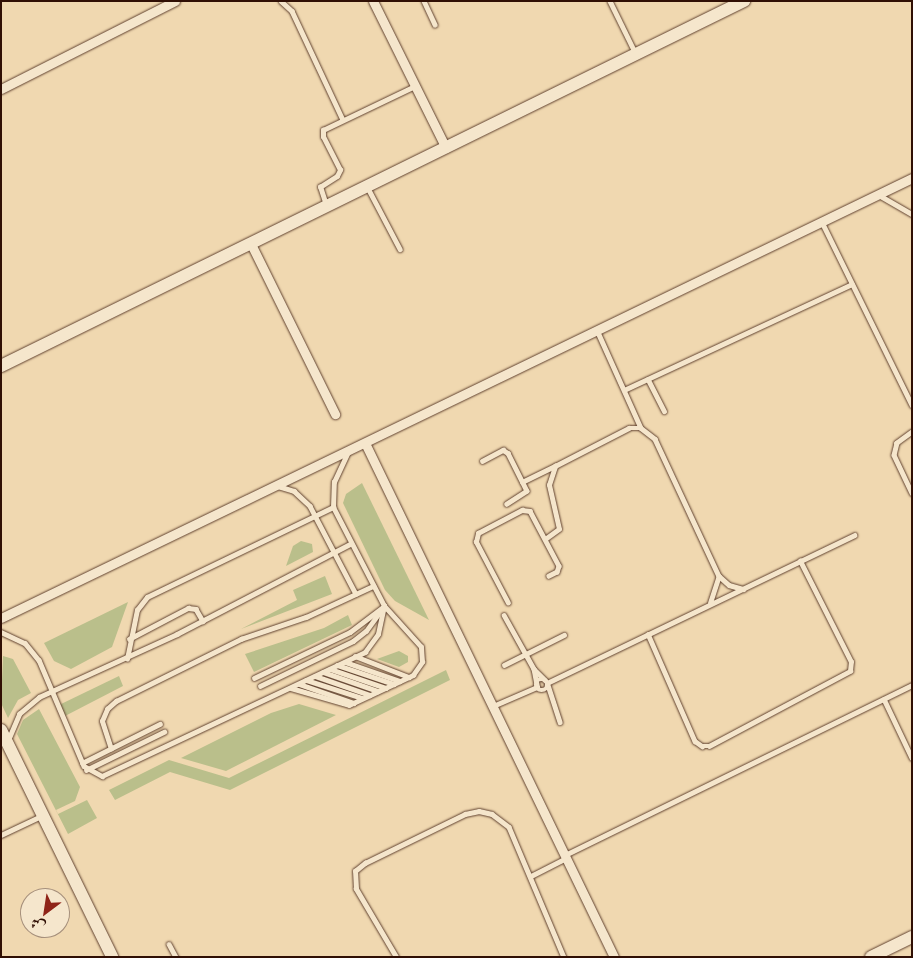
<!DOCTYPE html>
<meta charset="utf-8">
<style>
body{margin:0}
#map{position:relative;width:913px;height:958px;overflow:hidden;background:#f0d8b0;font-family:"Gentium Book Plus",Amiri,serif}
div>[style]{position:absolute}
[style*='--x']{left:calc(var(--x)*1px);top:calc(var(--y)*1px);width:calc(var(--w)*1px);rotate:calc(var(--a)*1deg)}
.green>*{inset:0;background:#babf8b}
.roads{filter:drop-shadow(0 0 1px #60412f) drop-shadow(0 0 1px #60412f)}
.lane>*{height:4.5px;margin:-2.25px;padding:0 2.25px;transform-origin:2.25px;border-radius:2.25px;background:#f5e6cc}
.lane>.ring{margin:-2.25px;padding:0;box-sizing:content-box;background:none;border:4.5px solid #f5e6cc;border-radius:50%}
.street>*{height:9px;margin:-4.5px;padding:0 4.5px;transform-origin:4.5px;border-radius:4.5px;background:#f5e6cc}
.secondary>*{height:12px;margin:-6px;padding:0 6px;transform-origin:6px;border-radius:6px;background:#f5e6cc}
span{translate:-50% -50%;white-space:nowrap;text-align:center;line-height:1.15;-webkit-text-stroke:5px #f5e6cc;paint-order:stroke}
.frame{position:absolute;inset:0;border:2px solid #300f04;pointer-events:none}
.north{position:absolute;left:20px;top:888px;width:50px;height:50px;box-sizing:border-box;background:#f5e6cc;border:1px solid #a6907c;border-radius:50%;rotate:211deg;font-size:14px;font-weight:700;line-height:20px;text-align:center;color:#300f04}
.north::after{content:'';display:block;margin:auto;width:18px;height:22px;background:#8f2418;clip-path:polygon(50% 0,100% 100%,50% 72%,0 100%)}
</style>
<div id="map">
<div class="green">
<div style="clip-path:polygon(362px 483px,429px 620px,395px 601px,385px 590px,343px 503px,346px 494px)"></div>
<div style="clip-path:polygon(301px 541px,312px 544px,313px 552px,286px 566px,293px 546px)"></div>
<div style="clip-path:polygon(325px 576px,332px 594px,241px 629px,297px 600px,293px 590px)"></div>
<div style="clip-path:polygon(128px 602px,112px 647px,71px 669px,54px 661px,44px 643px)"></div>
<div style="clip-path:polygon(348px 615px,352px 625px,254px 672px,245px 654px,324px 628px)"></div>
<div style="clip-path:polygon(399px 651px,408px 656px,408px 662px,399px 667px,377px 659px)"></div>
<div style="clip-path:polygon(3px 656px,13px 659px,31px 693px,18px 700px,8px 718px,1px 703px)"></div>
<div style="clip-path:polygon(446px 670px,450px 680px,230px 790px,170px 772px,115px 800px,109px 790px,169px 760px,229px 778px)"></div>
<div style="clip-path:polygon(119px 676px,123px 686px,65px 716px,59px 705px)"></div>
<div style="clip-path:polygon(299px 704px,336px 715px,226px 771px,181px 758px,271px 713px)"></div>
<div style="clip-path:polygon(39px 709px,80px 787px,75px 801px,56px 810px,58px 814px,87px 800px,97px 818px,68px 834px,17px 734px,23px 720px)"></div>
</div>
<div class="roads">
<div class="lane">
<div style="--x:281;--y:1;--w:15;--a:42"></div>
<div style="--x:292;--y:11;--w:120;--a:64.9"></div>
<div style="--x:424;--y:1;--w:26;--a:65"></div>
<div style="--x:610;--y:1;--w:57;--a:63.9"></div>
<div style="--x:368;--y:188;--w:69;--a:62.3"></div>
<div style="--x:879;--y:195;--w:38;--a:30"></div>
<div style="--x:326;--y:205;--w:19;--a:-108"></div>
<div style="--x:320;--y:187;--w:20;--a:-33"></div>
<div style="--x:337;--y:176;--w:7;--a:-63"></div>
<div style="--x:340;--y:170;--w:37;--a:-117"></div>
<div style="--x:323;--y:137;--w:7;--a:-90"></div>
<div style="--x:323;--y:130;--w:102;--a:-25.6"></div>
<div style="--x:822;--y:222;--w:204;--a:63.8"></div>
<div style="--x:597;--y:330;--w:107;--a:65.8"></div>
<div style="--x:648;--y:379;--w:36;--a:63"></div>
<div style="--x:624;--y:390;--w:251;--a:-24.9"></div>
<div style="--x:912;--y:432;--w:19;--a:144"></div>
<div style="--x:897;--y:443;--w:12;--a:104"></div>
<div style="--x:894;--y:455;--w:42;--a:64.7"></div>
<div style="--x:482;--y:461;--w:24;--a:-28"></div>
<div style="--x:503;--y:450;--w:6;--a:31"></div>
<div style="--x:508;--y:453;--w:42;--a:63.4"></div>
<div style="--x:527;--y:491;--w:24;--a:147"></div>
<div style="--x:522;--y:482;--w:37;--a:-26"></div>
<div style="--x:278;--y:486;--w:17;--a:17"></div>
<div style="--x:294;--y:491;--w:22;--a:43"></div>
<div style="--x:310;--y:506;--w:99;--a:62.4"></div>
<div style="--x:545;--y:539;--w:17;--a:-36"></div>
<div style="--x:559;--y:529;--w:45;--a:-102.8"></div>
<div style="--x:549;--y:485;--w:20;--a:-72"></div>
<div style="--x:555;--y:466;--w:83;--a:-27.2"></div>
<div style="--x:629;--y:428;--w:12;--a:0"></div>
<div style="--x:641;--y:428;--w:18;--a:38"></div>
<div style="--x:655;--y:439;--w:151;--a:65"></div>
<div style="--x:719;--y:576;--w:13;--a:42"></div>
<div style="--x:729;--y:585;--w:15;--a:16"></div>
<div style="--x:508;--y:603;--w:69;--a:-117.7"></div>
<div style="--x:476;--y:542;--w:9;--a:-77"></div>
<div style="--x:478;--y:533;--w:50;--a:-27.6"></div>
<div style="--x:522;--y:510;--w:8;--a:7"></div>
<div style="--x:530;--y:511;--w:62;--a:62.2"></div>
<div style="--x:559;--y:566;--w:6;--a:108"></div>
<div style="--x:557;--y:572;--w:9;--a:153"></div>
<div style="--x:710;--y:603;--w:28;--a:-72"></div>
<div style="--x:504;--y:615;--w:62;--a:60.9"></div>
<div style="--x:534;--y:669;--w:16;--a:79"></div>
<div style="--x:1;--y:632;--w:26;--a:25"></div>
<div style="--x:25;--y:643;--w:22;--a:51"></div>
<div style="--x:39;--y:660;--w:115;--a:67"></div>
<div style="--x:84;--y:766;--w:21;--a:29"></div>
<div style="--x:102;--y:776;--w:291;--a:-25.2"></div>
<div style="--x:365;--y:652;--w:22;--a:-54"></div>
<div style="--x:378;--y:634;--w:29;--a:-78"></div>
<div style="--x:648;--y:634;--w:117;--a:66.3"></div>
<div style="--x:695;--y:741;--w:9;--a:36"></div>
<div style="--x:702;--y:746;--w:7;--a:0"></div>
<div style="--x:709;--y:746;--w:160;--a:-28"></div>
<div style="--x:850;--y:671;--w:9;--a:-84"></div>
<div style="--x:851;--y:662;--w:113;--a:-116.8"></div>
<div style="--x:129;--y:639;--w:67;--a:-27.7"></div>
<div style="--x:188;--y:608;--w:8;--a:7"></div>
<div style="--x:196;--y:609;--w:14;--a:60"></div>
<div style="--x:355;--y:656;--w:58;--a:21.3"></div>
<div style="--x:127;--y:659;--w:50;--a:-78.5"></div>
<div style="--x:137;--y:610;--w:16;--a:-52"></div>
<div style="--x:147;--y:597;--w:207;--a:-25.8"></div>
<div style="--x:345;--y:662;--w:58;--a:19.1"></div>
<div style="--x:337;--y:665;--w:60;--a:18.4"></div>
<div style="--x:504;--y:665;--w:67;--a:-26.6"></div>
<div style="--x:330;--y:669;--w:59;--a:18.7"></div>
<div style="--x:534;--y:669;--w:16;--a:45"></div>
<div style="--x:323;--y:672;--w:58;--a:19.1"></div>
<div style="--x:315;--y:676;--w:58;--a:19.1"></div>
<div style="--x:254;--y:678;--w:106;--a:-25.6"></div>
<div style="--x:350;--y:632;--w:40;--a:-37"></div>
<div class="ring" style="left:536.5px;top:679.5px;width:6.5px;height:6.5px"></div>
<div style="--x:306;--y:680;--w:59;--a:17.8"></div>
<div style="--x:547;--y:683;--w:341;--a:-25.7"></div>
<div style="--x:299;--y:684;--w:58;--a:19.1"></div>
<div style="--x:548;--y:685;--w:39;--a:72"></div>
<div style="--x:260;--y:686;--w:103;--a:-25.8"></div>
<div style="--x:353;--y:641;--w:16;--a:-38"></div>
<div style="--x:366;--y:631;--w:27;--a:-54"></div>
<div style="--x:291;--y:688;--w:60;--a:16.3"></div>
<div style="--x:349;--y:705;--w:71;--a:-25.1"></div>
<div style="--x:413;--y:675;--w:16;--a:-55"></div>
<div style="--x:422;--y:662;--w:15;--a:-94"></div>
<div style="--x:421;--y:647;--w:55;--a:-132.1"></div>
<div style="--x:384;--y:606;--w:111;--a:-117.3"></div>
<div style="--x:333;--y:507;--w:25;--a:-88"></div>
<div style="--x:334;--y:482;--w:33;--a:-65"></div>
<div style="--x:884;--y:699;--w:65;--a:64.6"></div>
<div style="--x:493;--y:706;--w:48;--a:-23.4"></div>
<div style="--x:9;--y:738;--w:26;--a:-67"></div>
<div style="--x:19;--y:714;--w:26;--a:-40"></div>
<div style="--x:39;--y:697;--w:152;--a:-24.5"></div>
<div style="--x:177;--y:634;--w:195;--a:-27.5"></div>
<div style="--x:111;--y:749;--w:29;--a:-108"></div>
<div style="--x:102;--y:721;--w:13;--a:-67"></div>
<div style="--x:107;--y:709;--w:12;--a:-42"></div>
<div style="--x:116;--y:701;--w:140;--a:-26.4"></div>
<div style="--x:241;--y:639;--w:69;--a:-18.7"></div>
<div style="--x:306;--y:617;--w:74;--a:-24.8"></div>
<div style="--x:82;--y:763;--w:87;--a:-26.6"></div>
<div style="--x:86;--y:770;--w:87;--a:-26"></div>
<div style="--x:1;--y:835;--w:44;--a:-25.4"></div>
<div style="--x:565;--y:855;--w:386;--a:-26.1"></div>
<div style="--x:531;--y:876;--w:39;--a:-27"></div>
<div style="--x:169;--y:944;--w:15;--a:62"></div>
<div style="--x:396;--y:957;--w:79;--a:-120.5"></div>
<div style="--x:356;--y:889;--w:18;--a:-93"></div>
<div style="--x:355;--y:871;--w:13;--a:-39"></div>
<div style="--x:365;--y:863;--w:111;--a:-26.1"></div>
<div style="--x:465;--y:814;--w:14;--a:-12"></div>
<div style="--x:479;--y:811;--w:13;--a:13"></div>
<div style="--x:492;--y:814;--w:21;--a:37"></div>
<div style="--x:509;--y:827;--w:141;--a:67.1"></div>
</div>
<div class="street">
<div style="--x:373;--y:1;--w:164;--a:63.6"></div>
<div style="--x:1;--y:89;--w:195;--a:-26.8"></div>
<div style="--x:251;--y:244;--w:190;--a:63.7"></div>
<div style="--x:365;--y:443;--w:571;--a:64.15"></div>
<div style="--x:1;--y:618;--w:1012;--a:-25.78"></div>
</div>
<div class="secondary">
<div style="--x:1;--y:366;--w:828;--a:-26.16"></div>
<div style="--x:1;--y:730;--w:253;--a:63.9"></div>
<div style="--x:871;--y:957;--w:46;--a:-26"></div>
</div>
</div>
<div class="frame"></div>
<div class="north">ش</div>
</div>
